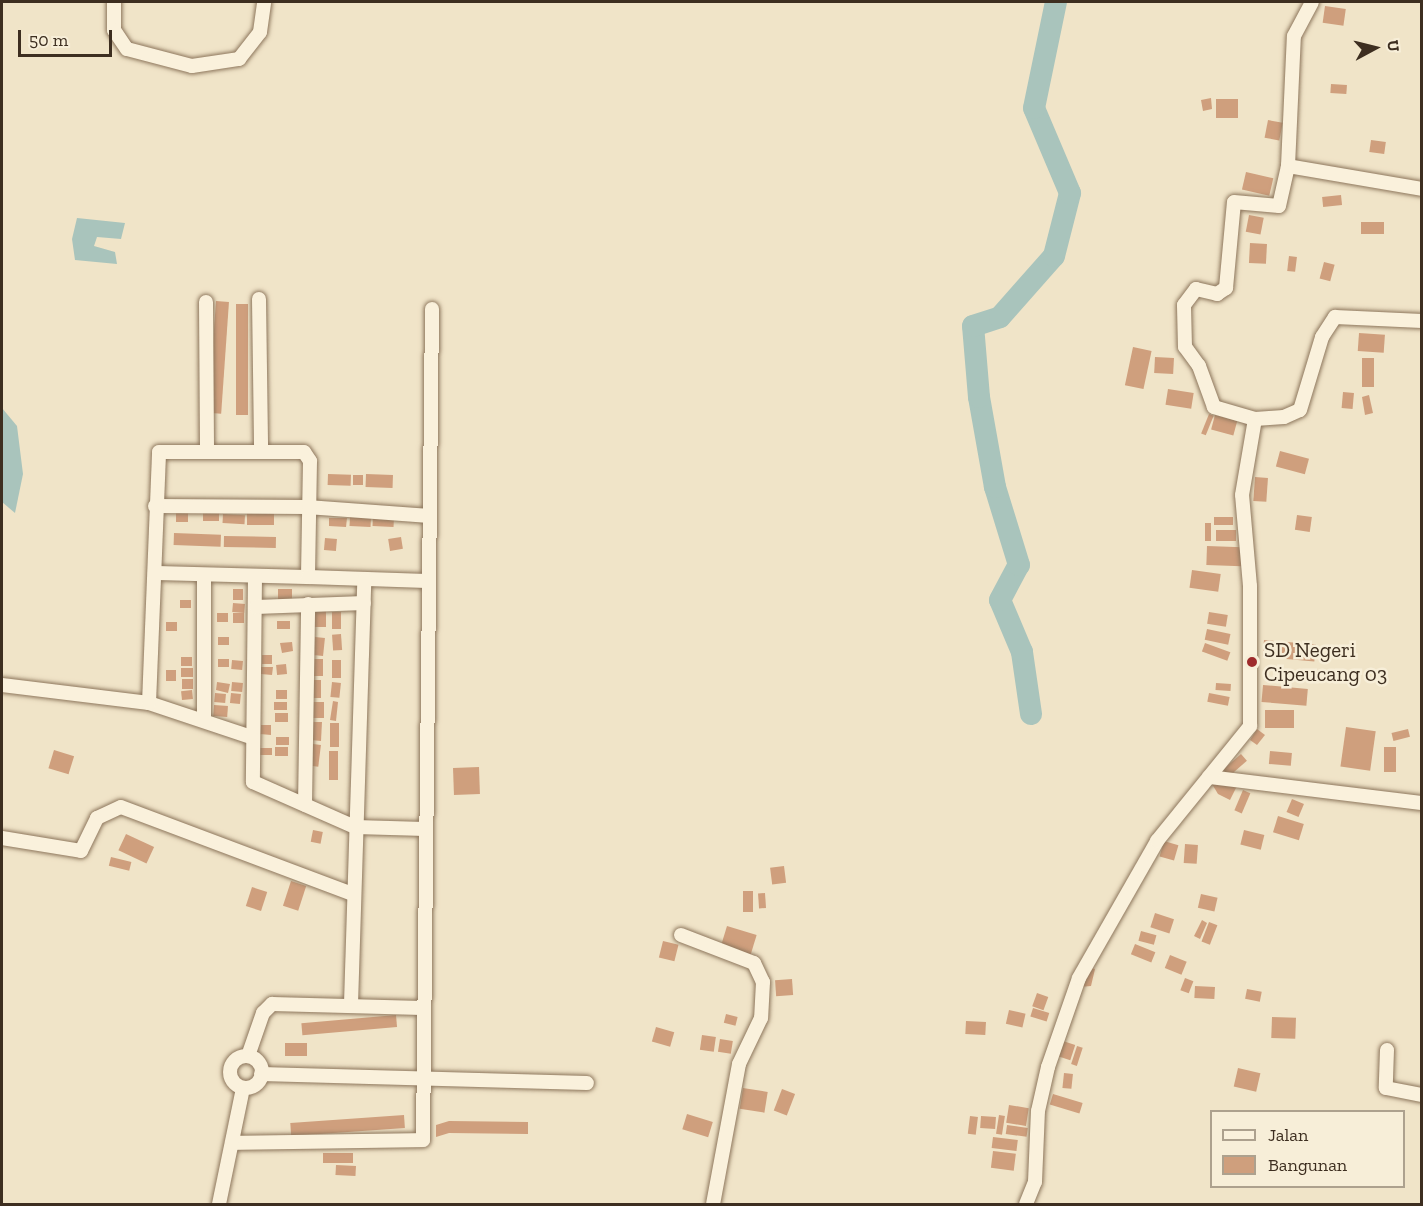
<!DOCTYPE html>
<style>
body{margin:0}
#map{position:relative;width:1423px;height:1206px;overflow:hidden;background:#f0e4c8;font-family:"Zilla Slab",serif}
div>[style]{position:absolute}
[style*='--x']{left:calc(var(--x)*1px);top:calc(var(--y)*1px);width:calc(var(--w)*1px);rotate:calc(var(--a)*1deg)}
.water>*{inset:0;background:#a9c4bc}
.river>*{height:22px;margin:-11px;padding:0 11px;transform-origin:11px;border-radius:11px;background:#a9c4bc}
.building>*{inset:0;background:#cf9f7d;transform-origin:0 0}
.roads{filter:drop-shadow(0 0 2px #8d765c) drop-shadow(0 0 2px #8d765c)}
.minor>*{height:14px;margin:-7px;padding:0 7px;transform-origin:7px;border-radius:7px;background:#faf1dc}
.minor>.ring{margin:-7px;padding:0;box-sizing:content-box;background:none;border:14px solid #faf1dc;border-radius:50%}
.dots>*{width:16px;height:16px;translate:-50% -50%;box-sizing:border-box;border:3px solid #f7eed8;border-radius:50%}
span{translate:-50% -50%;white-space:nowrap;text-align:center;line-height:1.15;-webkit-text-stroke:5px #f7eed8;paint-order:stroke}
.poi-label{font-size:21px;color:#3d2e20}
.left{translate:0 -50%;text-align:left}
.frame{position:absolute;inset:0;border:3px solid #3d2e20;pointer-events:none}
.legend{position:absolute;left:1210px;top:1110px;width:195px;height:78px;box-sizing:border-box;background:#f7eed8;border:2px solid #ada18e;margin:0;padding:8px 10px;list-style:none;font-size:18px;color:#3d2e20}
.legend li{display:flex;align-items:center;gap:12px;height:30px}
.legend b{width:30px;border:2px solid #ada18e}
.north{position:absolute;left:1345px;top:18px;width:60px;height:60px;-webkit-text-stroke:4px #f7eed8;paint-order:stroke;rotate:83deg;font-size:16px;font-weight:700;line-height:24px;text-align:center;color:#3d2e20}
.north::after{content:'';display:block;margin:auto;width:21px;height:27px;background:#3d2e20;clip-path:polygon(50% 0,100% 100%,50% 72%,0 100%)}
.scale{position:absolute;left:18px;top:30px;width:94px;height:27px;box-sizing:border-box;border:3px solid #3d2e20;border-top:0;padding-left:8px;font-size:18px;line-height:21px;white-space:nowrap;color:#3d2e20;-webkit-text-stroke:4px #f7eed8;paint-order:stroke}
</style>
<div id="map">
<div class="water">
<div style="clip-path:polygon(77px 218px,125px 223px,121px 239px,97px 237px,94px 246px,115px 252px,117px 264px,75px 260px,72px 239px)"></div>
<div style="clip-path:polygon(2px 408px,17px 426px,23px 474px,15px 513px,2px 502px)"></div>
</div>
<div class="river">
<div style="--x:1031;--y:714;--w:63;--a:-98.3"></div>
<div style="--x:1022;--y:652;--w:56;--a:-112.9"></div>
<div style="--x:1000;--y:600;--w:40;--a:-62"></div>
<div style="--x:1019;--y:565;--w:82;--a:-107.1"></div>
<div style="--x:995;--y:487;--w:91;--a:-100.1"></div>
<div style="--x:979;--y:397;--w:71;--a:-94.8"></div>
<div style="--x:973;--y:326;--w:28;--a:-18"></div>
<div style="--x:1000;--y:317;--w:81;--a:-48.5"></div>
<div style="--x:1054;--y:256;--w:65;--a:-75.7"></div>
<div style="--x:1070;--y:193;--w:92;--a:-113"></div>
<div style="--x:1034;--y:108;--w:108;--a:-78.3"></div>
</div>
<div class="building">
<div style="left:1325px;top:6px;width:21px;height:17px;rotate:8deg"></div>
<div style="left:1331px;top:84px;width:16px;height:9px;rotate:4deg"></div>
<div style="clip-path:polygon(1211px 98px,1212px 109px,1203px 111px,1201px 100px)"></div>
<div style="left:1216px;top:99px;width:22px;height:19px"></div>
<div style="left:1268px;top:120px;width:15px;height:18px;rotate:11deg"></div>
<div style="left:1371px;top:140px;width:15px;height:12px;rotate:8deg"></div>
<div style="left:1246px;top:172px;width:28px;height:18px;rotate:13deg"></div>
<div style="left:1341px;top:195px;width:10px;height:19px;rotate:84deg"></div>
<div style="left:1249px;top:215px;width:15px;height:17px;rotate:11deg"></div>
<div style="left:1361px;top:222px;width:23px;height:12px"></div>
<div style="left:1250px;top:243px;width:17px;height:20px;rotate:3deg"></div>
<div style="left:1289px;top:256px;width:8px;height:15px;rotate:7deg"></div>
<div style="left:1324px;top:262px;width:11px;height:17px;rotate:15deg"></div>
<div style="left:216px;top:301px;width:13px;height:112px;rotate:4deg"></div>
<div style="left:236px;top:304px;width:12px;height:111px"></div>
<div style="left:1359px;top:333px;width:26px;height:18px;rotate:4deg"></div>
<div style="left:1133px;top:347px;width:19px;height:39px;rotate:12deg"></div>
<div style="left:1155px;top:357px;width:19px;height:16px;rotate:3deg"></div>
<div style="left:1362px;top:358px;width:12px;height:29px"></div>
<div style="left:1168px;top:389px;width:26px;height:16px;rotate:9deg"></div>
<div style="left:1343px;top:392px;width:11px;height:16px;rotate:5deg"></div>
<div style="clip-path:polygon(1369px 395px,1373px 413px,1365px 415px,1362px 397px)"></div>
<div style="left:1209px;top:414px;width:5px;height:21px;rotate:22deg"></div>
<div style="left:1215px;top:415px;width:23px;height:15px;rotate:15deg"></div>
<div style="left:1280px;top:451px;width:30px;height:16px;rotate:15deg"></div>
<div style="left:328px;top:474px;width:23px;height:11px;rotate:2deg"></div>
<div style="left:366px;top:474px;width:27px;height:13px;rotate:2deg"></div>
<div style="left:353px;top:475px;width:10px;height:10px"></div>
<div style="left:1255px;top:477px;width:13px;height:24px;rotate:4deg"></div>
<div style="left:176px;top:511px;width:12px;height:11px"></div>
<div style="left:203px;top:513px;width:16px;height:8px"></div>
<div style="left:247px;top:513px;width:27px;height:12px"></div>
<div style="left:223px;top:514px;width:22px;height:9px;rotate:3deg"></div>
<div style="left:1297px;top:515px;width:15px;height:15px;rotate:8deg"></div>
<div style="left:350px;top:517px;width:21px;height:9px;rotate:3deg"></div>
<div style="left:373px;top:517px;width:21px;height:9px;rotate:3deg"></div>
<div style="left:1233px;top:517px;width:8px;height:19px;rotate:90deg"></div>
<div style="clip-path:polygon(329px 518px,347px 518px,346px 527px,329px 526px)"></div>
<div style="left:1205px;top:523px;width:6px;height:18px"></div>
<div style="left:1216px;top:530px;width:20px;height:11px"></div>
<div style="left:174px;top:533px;width:47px;height:12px;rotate:2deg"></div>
<div style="left:224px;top:536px;width:52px;height:11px;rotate:1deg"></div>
<div style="left:401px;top:537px;width:12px;height:13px;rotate:81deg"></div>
<div style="left:325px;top:538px;width:12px;height:12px;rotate:5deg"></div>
<div style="left:1207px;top:546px;width:35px;height:19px;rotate:2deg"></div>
<div style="left:1192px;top:570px;width:29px;height:18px;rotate:8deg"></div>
<div style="left:233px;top:589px;width:10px;height:11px"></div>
<div style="left:278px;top:589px;width:14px;height:11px"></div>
<div style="left:180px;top:600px;width:11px;height:8px"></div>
<div style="left:233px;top:603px;width:12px;height:9px;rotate:5deg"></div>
<div style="left:312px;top:611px;width:14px;height:16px"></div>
<div style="left:332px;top:612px;width:9px;height:17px"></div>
<div style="left:1209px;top:612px;width:19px;height:12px;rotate:9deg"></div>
<div style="left:217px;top:613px;width:11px;height:9px"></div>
<div style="left:244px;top:613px;width:10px;height:11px;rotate:90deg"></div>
<div style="left:277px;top:621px;width:13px;height:8px"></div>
<div style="left:166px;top:622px;width:11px;height:9px"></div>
<div style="left:1207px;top:629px;width:24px;height:11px;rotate:12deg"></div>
<div style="left:341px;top:634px;width:16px;height:9px;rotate:86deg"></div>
<div style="left:218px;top:637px;width:11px;height:8px"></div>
<div style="left:315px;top:637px;width:10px;height:18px;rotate:6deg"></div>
<div style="left:1264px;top:640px;width:52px;height:17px;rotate:5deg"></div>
<div style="clip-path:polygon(292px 642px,293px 651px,282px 653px,280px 643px)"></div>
<div style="left:1205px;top:643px;width:27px;height:9px;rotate:20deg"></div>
<div style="left:262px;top:655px;width:10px;height:9px"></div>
<div style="left:181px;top:657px;width:11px;height:9px"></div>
<div style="left:218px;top:659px;width:11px;height:8px"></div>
<div style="left:313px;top:659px;width:10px;height:17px"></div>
<div style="left:232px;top:660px;width:11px;height:9px;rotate:5deg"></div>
<div style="left:332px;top:660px;width:9px;height:18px"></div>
<div style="left:286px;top:664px;width:10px;height:10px;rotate:84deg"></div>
<div style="clip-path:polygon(261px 667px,273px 667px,272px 675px,261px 674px)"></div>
<div style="left:181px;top:668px;width:12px;height:9px"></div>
<div style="left:166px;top:670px;width:10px;height:11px"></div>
<div style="left:182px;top:679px;width:11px;height:10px"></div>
<div style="left:313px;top:680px;width:8px;height:18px"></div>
<div style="clip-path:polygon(217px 682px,230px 684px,228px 693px,216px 690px)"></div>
<div style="left:232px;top:682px;width:11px;height:9px;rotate:5deg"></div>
<div style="left:332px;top:682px;width:9px;height:15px;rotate:6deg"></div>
<div style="left:1216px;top:683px;width:15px;height:7px;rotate:4deg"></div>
<div style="left:1263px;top:685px;width:45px;height:17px;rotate:5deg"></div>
<div style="left:192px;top:690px;width:9px;height:11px;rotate:84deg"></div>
<div style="left:276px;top:690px;width:11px;height:9px"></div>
<div style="left:215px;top:693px;width:11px;height:9px;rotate:5deg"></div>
<div style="left:231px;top:693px;width:10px;height:10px;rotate:6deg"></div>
<div style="left:1209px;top:693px;width:21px;height:9px;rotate:11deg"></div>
<div style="clip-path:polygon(333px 701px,338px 702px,336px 721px,330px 720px)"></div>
<div style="left:274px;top:702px;width:13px;height:8px"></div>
<div style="left:312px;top:702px;width:12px;height:16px"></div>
<div style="left:214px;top:705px;width:14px;height:11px;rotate:4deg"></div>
<div style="left:1265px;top:710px;width:29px;height:18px"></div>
<div style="left:275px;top:713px;width:13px;height:9px"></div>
<div style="clip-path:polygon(313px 722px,322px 722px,321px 741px,311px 740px)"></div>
<div style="left:330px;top:723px;width:9px;height:24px"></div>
<div style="clip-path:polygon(261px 725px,271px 725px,271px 735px,260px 734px)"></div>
<div style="left:1346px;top:727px;width:30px;height:40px;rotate:8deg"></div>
<div style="clip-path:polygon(1257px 729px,1265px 735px,1257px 745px,1250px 740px)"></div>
<div style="left:1408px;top:729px;width:8px;height:17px;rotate:76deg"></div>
<div style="left:276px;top:737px;width:13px;height:8px"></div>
<div style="left:313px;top:744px;width:8px;height:22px;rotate:7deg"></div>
<div style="left:275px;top:747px;width:13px;height:9px"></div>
<div style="left:1384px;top:747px;width:12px;height:25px"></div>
<div style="left:259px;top:748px;width:13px;height:7px"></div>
<div style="left:54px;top:750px;width:21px;height:19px;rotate:17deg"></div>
<div style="left:329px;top:751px;width:9px;height:29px"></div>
<div style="left:1270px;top:751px;width:22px;height:13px;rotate:5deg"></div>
<div style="left:1241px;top:754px;width:9px;height:24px;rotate:49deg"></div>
<div style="left:479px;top:767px;width:27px;height:26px;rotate:88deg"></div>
<div style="clip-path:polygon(1209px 779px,1237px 786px,1230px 800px,1218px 794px)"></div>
<div style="left:1243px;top:790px;width:8px;height:22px;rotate:23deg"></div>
<div style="left:1292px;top:799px;width:13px;height:14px;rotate:23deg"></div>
<div style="left:1278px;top:816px;width:27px;height:17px;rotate:17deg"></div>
<div style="left:313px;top:830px;width:10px;height:12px;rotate:11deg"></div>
<div style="left:1244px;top:830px;width:21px;height:15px;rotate:14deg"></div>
<div style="left:126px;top:834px;width:31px;height:18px;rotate:25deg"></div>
<div style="left:1164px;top:841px;width:15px;height:16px;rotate:16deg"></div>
<div style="left:1185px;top:844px;width:13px;height:19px;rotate:4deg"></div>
<div style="left:111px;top:857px;width:21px;height:9px;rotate:14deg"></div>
<div style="left:784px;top:866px;width:17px;height:14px;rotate:83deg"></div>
<div style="left:291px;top:881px;width:16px;height:26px;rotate:18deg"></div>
<div style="left:252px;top:887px;width:16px;height:20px;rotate:18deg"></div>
<div style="left:743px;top:891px;width:10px;height:21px"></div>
<div style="left:765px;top:893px;width:15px;height:7px;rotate:86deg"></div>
<div style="left:1201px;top:894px;width:17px;height:14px;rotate:13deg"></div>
<div style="left:1155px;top:913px;width:20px;height:15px;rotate:18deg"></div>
<div style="clip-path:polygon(1202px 920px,1207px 923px,1200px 939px,1194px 936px)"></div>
<div style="left:1209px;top:922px;width:9px;height:21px;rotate:21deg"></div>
<div style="left:727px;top:926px;width:31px;height:24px;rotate:17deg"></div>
<div style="left:1141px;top:931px;width:16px;height:10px;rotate:15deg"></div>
<div style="left:663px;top:941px;width:16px;height:17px;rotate:14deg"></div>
<div style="left:1135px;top:944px;width:22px;height:11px;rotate:22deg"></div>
<div style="left:1170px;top:955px;width:18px;height:14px;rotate:22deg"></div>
<div style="clip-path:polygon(1091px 968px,1095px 969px,1091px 986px,1079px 987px,1083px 973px,1089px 975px)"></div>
<div style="left:1185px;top:978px;width:9px;height:13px;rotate:21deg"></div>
<div style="left:792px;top:979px;width:16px;height:17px;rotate:86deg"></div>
<div style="left:1195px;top:986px;width:20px;height:12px;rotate:3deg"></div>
<div style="left:1247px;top:989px;width:15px;height:10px;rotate:11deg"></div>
<div style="left:1037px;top:993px;width:12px;height:14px;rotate:20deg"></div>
<div style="left:1033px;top:1008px;width:17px;height:9px;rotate:17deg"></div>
<div style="left:1009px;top:1010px;width:17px;height:14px;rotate:13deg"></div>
<div style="left:726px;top:1014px;width:12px;height:9px;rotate:14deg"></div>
<div style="left:396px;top:1015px;width:12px;height:95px;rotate:85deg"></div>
<div style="left:1272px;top:1017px;width:24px;height:21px;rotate:2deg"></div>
<div style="left:966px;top:1021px;width:20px;height:13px;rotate:3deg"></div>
<div style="left:656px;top:1027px;width:19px;height:15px;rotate:16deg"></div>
<div style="left:702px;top:1035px;width:14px;height:15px;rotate:8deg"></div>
<div style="left:720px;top:1039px;width:13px;height:13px;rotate:9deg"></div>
<div style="left:1060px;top:1040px;width:16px;height:16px;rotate:18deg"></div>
<div style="left:307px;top:1043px;width:13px;height:22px;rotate:90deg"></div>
<div style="left:1077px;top:1046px;width:6px;height:19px;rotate:18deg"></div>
<div style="left:1238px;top:1068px;width:23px;height:19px;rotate:13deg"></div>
<div style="left:1064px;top:1073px;width:9px;height:15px;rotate:6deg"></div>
<div style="left:743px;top:1088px;width:25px;height:21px;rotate:9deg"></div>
<div style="left:782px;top:1089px;width:14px;height:23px;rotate:21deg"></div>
<div style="left:1053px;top:1094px;width:31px;height:11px;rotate:17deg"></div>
<div style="left:1009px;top:1105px;width:20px;height:18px;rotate:9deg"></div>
<div style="left:687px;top:1114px;width:27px;height:16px;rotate:17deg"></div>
<div style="left:404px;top:1115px;width:13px;height:114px;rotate:86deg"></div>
<div style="left:999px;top:1115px;width:6px;height:19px;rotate:9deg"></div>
<div style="left:970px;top:1116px;width:8px;height:18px;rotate:7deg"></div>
<div style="left:981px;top:1116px;width:15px;height:12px;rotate:4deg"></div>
<div style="clip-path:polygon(449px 1121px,528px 1122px,528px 1134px,449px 1133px,436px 1137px,436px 1125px)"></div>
<div style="left:1007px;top:1125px;width:21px;height:9px;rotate:8deg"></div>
<div style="left:993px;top:1137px;width:25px;height:11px;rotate:7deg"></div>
<div style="left:993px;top:1151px;width:23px;height:17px;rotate:7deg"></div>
<div style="left:323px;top:1153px;width:30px;height:10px"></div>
<div style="left:336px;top:1165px;width:20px;height:10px;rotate:3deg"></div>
</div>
<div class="roads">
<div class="minor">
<div style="--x:114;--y:2;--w:28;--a:90"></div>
<div style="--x:114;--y:30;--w:23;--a:56"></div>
<div style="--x:127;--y:49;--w:67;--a:14.7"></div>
<div style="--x:192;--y:66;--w:48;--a:-8.5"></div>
<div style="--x:239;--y:59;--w:34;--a:-52"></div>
<div style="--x:260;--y:32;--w:30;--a:-82"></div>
<div style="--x:1288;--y:166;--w:136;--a:9.7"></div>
<div style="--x:259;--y:299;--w:151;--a:89.2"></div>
<div style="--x:206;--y:302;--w:147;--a:89.6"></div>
<div style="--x:1255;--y:419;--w:43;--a:-163.7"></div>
<div style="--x:1214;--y:407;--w:44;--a:-110.1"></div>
<div style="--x:1199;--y:366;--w:24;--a:-126"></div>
<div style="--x:1185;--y:347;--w:42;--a:-91.4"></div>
<div style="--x:1184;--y:305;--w:20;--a:-53"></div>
<div style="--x:1196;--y:289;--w:22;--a:13"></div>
<div style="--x:1217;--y:294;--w:11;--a:-34"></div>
<div style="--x:1226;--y:288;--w:86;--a:-84.7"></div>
<div style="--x:1234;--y:202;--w:45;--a:5.1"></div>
<div style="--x:1279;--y:206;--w:41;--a:-77.3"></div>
<div style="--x:1288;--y:166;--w:130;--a:-87.4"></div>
<div style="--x:1294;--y:36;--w:38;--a:-62"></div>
<div style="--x:155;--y:506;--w:152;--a:0.4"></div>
<div style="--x:307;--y:507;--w:123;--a:4.2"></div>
<div style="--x:155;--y:573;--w:153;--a:1.5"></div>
<div style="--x:204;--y:575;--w:145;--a:90"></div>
<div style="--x:255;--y:577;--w:205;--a:90.6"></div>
<div style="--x:253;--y:782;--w:111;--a:23.8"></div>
<div style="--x:355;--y:827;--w:70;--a:1.6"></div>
<div style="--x:256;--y:607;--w:108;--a:-2.1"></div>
<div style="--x:2;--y:685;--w:148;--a:7"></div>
<div style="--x:251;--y:737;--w:108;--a:-161.6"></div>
<div style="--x:149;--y:703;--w:251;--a:-87.7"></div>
<div style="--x:159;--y:452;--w:145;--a:0"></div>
<div style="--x:304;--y:452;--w:11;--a:56"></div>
<div style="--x:310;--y:461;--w:116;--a:91"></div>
<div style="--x:308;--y:577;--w:119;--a:1.9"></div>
<div style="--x:1209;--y:777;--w:215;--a:7"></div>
<div style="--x:305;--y:805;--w:201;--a:-89.1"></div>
<div style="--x:2;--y:838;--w:80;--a:9.3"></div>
<div style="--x:81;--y:851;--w:37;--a:-64"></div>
<div style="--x:97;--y:818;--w:26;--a:-25"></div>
<div style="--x:121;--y:807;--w:248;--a:20.6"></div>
<div style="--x:681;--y:935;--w:78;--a:21"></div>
<div style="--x:754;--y:963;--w:21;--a:65"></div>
<div style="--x:763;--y:982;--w:36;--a:93"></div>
<div style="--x:761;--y:1018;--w:51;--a:115.6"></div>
<div style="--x:739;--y:1064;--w:142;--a:100.5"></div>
<div style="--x:351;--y:1004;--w:424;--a:-88.2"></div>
<div style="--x:1387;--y:1050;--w:38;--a:92"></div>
<div style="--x:1386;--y:1088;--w:37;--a:11"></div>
<div style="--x:248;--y:1056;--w:46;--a:-70.8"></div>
<div style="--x:263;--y:1013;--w:13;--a:-45"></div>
<div style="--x:272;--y:1004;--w:150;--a:1.5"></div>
<div class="ring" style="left:230px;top:1056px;width:18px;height:18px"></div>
<div style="--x:261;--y:1074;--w:326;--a:1.6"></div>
<div style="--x:232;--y:1143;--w:191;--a:-0.9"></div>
<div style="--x:423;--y:1140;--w:831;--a:-89.38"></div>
<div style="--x:219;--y:1204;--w:118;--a:-78.3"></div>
<div style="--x:1026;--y:1204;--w:24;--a:-68"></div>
<div style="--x:1035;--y:1182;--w:71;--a:-87.6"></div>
<div style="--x:1038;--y:1111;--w:45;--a:-77.2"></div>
<div style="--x:1048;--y:1067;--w:94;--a:-70.8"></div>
<div style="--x:1079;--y:978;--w:158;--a:-60.3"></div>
<div style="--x:1157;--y:841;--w:148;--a:-51"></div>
<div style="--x:1250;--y:726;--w:140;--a:-90"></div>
<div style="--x:1250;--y:586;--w:91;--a:-95"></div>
<div style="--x:1242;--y:495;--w:77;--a:-80.3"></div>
<div style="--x:1255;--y:419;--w:29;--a:-4"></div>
<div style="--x:1284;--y:417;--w:17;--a:-24"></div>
<div style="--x:1300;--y:410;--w:76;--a:-73.2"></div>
<div style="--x:1322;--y:337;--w:24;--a:-57"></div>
<div style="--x:1335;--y:317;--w:87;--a:2.6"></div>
</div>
</div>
<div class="dots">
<div style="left:1252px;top:662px;background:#9e2a2b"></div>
</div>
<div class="poi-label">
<span class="left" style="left:1264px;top:662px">SD Negeri<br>Cipeucang 03</span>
</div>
<div class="frame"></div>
<ul class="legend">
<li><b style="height:8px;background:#faf1dc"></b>Jalan</li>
<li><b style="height:16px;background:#cf9f7d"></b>Bangunan</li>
</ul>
<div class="north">U</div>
<div class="scale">50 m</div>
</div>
